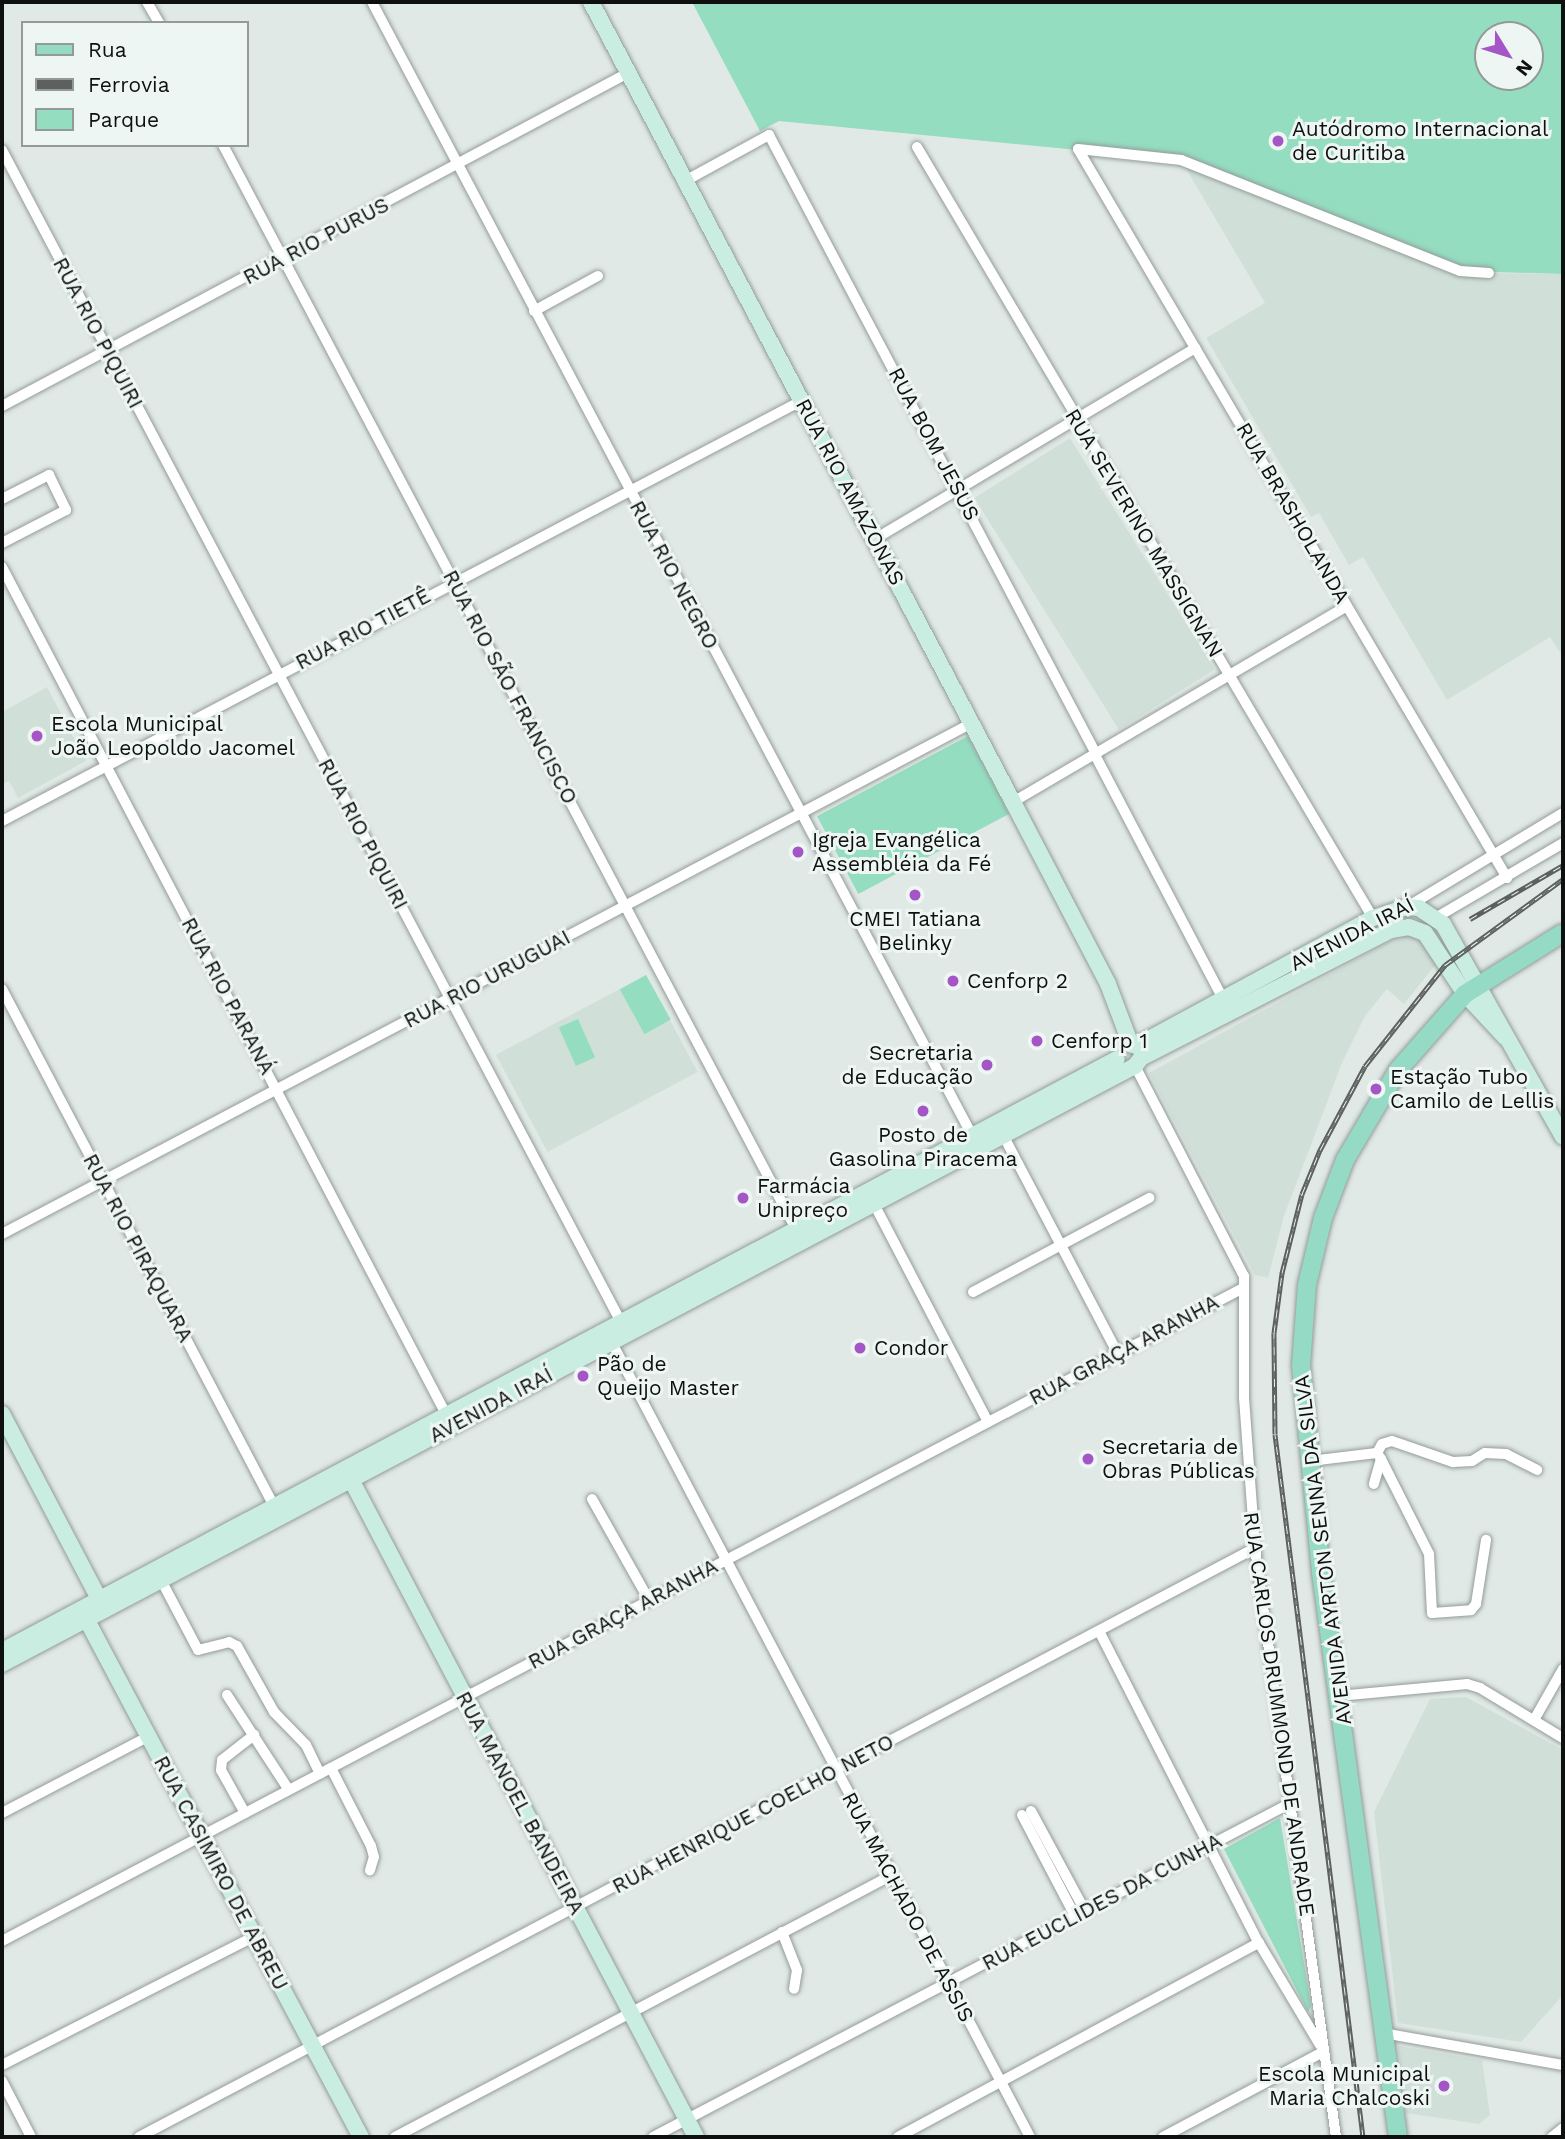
<!DOCTYPE html>
<meta charset="utf-8">
<style>
body{margin:0}
#map{position:relative;width:1565px;height:2139px;overflow:hidden;background:#e1e9e6;font-family:"Work Sans",sans-serif}
div>[style]{position:absolute}
[style*='--x']{left:calc(var(--x)*1px);top:calc(var(--y)*1px);width:calc(var(--w)*1px);rotate:calc(var(--a)*1deg)}
.built>*{inset:0;background:#d0e0d9;transform-origin:0 0}
.green>*{inset:0;background:#94ddc1;transform-origin:0 0}
.roads{filter:drop-shadow(0 0 2px #949c99) drop-shadow(0 0 2px #949c99)}
.street>*{height:10px;margin:-5px;padding:0 5px;transform-origin:5px;border-radius:5px;background:#fff}
.secondary>*{height:16px;margin:-8px;padding:0 8px;transform-origin:8px;border-radius:8px;background:#caede2}
.primary>*{height:18px;margin:-9px;padding:0 9px;transform-origin:9px;border-radius:9px;background:#95dac4}
.rail>*{height:5px;margin-top:-2.5px;transform-origin:0;background:repeating-linear-gradient(90deg,#eef6f3 0 8px,#5c605e 0 16px);box-sizing:border-box;border-block:2px solid #5c605e}
.dots>*{width:19px;height:19px;translate:-50% -50%;box-sizing:border-box;border:4px solid #eef6f3;border-radius:50%}
span{translate:-50% -50%;white-space:nowrap;text-align:center;line-height:1.15;-webkit-text-stroke:6px #eef6f3;paint-order:stroke}
.poi-label{font-size:21px;color:#0d100e}
.left{translate:0 -50%;text-align:left}
.right{translate:-100% -50%;text-align:right}
.street-label{font-size:21px;color:#0d100e}
.frame{position:absolute;inset:0;border:4px solid #0d100e;pointer-events:none}
.legend{position:absolute;left:21px;top:21px;width:228px;height:126px;box-sizing:border-box;background:#eef6f3;border:2px solid #949a97;margin:0;padding:9px 12px;list-style:none;font-size:21px;color:#0d100e}
.legend li{display:flex;align-items:center;gap:14px;height:35px}
.legend b{width:35px;border:2px solid #949a97}
.north{position:absolute;left:1474px;top:21px;width:70px;height:70px;box-sizing:border-box;background:#eef6f3;border:2px solid #949a97;border-radius:50%;rotate:128deg;font-size:19px;font-weight:700;line-height:28px;text-align:center;color:#0d100e}
.north::after{content:'';display:block;margin:auto;width:24px;height:32px;background:#a456c7;clip-path:polygon(50% 0,100% 100%,50% 72%,0 100%)}
</style>
<div id="map">
<div class="built">
<div style="clip-path:polygon(1181px 160px,1489px 273px,1563px 274px,1563px 657px,1550px 637px,1447px 700px,1363px 557px,1349px 565px,1319px 513px,1311px 517px,1206px 338px,1265px 303px)"></div>
<div style="left:1070px;top:438px;width:273px;height:113px;rotate:58deg"></div>
<div style="clip-path:polygon(47px 687px,86px 761px,18px 798px,9px 781px,2px 784px,2px 712px)"></div>
<div style="clip-path:polygon(1409px 935px,1420px 937px,1436px 964px,1404px 1004px,1387px 989px,1365px 1016px,1342px 1063px,1284px 1216px,1268px 1278px,1255px 1275px,1149px 1073px,1390px 941px)"></div>
<div style="left:646px;top:975px;width:110px;height:170px;rotate:62deg"></div>
<div style="clip-path:polygon(1466px 1697px,1563px 1750px,1563px 1995px,1521px 2042px,1398px 2023px,1374px 1812px,1430px 1699px)"></div>
<div style="clip-path:polygon(1398px 2046px,1482px 2060px,1490px 2115px,1479px 2124px,1406px 2113px)"></div>
</div>
<div class="green">
<div style="clip-path:polygon(evenodd,692px 2px,1563px 2px,1563px 274px,1460px 271px,1181px 160px,779px 121px,760px 131px,692px 2px,1488px 35px,1530px 35px,1530px 77px,1488px 77px,1488px 35px)"></div>
<div style="left:968px;top:736px;width:88px;height:171px;rotate:62deg"></div>
<div style="left:646px;top:975px;width:51px;height:30px;rotate:61deg"></div>
<div style="left:578px;top:1019px;width:42px;height:21px;rotate:66deg"></div>
<div style="clip-path:polygon(1280px 1818px,1311px 2006px,1308px 2012px,1224px 1849px)"></div>
</div>
<div class="roads">
<div class="street">
<div style="--x:147;--y:2;--w:24;--a:60"></div>
<div style="--x:372;--y:2;--w:1289;--a:62.1"></div>
<div style="--x:223;--y:145;--w:1226;--a:62.14"></div>
<div style="--x:917;--y:147;--w:896;--a:59.4"></div>
<div style="--x:1078;--y:149;--w:846;--a:59.52"></div>
<div style="--x:1078;--y:149;--w:104;--a:6.1"></div>
<div style="--x:1181;--y:160;--w:300;--a:21.7"></div>
<div style="--x:1460;--y:271;--w:29;--a:4"></div>
<div style="--x:2;--y:150;--w:1330;--a:62.16"></div>
<div style="--x:685;--y:181;--w:96;--a:-28.7"></div>
<div style="--x:769;--y:135;--w:700;--a:62.15"></div>
<div style="--x:534;--y:311;--w:73;--a:-28.7"></div>
<div style="--x:2;--y:406;--w:709;--a:-28.01"></div>
<div style="--x:2;--y:499;--w:53;--a:-27.1"></div>
<div style="--x:49;--y:475;--w:39;--a:64"></div>
<div style="--x:66;--y:510;--w:72;--a:152.7"></div>
<div style="--x:875;--y:539;--w:373;--a:-30.8"></div>
<div style="--x:2;--y:567;--w:963;--a:62.34"></div>
<div style="--x:1095;--y:755;--w:278;--a:62.3"></div>
<div style="--x:1013;--y:802;--w:387;--a:-30.4"></div>
<div style="--x:2;--y:821;--w:903;--a:-27.73"></div>
<div style="--x:1407;--y:907;--w:182;--a:-31.1"></div>
<div style="--x:1437;--y:917;--w:146;--a:-30.4"></div>
<div style="--x:2;--y:989;--w:584;--a:62.25"></div>
<div style="--x:1135;--y:1066;--w:237;--a:62.6"></div>
<div style="--x:1244;--y:1276;--w:122;--a:90"></div>
<div style="--x:1244;--y:1398;--w:150;--a:85.8"></div>
<div style="--x:1255;--y:1548;--w:595;--a:82.17"></div>
<div style="--x:1002;--y:1133;--w:250;--a:62.3"></div>
<div style="--x:873;--y:1202;--w:248;--a:62.4"></div>
<div style="--x:2;--y:1234;--w:1096;--a:-27.78"></div>
<div style="--x:973;--y:1292;--w:200;--a:-28.1"></div>
<div style="--x:611;--y:1341;--w:900;--a:62.24"></div>
<div style="--x:1377;--y:1453;--w:10;--a:-61"></div>
<div style="--x:1382;--y:1444;--w:10;--a:-17"></div>
<div style="--x:1392;--y:1441;--w:65;--a:19"></div>
<div style="--x:1453;--y:1462;--w:19;--a:-3"></div>
<div style="--x:1472;--y:1461;--w:15;--a:-32"></div>
<div style="--x:1485;--y:1453;--w:21;--a:3"></div>
<div style="--x:1506;--y:1454;--w:35;--a:27"></div>
<div style="--x:1381;--y:1459;--w:106;--a:63.2"></div>
<div style="--x:1429;--y:1554;--w:59;--a:87.1"></div>
<div style="--x:1432;--y:1613;--w:39;--a:-4"></div>
<div style="--x:1471;--y:1610;--w:8;--a:-50"></div>
<div style="--x:1476;--y:1604;--w:65;--a:-81.1"></div>
<div style="--x:1310;--y:1461;--w:67;--a:-6.8"></div>
<div style="--x:1377;--y:1453;--w:7;--a:56"></div>
<div style="--x:1381;--y:1459;--w:26;--a:106"></div>
<div style="--x:592;--y:1499;--w:116;--a:60.6"></div>
<div style="--x:161;--y:1580;--w:79;--a:62.1"></div>
<div style="--x:198;--y:1650;--w:32;--a:-14"></div>
<div style="--x:229;--y:1642;--w:9;--a:27"></div>
<div style="--x:237;--y:1646;--w:76;--a:60.7"></div>
<div style="--x:274;--y:1712;--w:46;--a:45.9"></div>
<div style="--x:306;--y:1745;--w:32;--a:64"></div>
<div style="--x:1099;--y:1631;--w:351;--a:62.9"></div>
<div style="--x:1259;--y:1943;--w:119;--a:59.1"></div>
<div style="--x:227;--y:1695;--w:113;--a:56.9"></div>
<div style="--x:1338;--y:1696;--w:130;--a:-5.3"></div>
<div style="--x:1467;--y:1684;--w:14;--a:17"></div>
<div style="--x:1480;--y:1688;--w:97;--a:31.1"></div>
<div style="--x:1534;--y:1720;--w:59;--a:-60.4"></div>
<div style="--x:331;--y:1768;--w:88;--a:62.9"></div>
<div style="--x:371;--y:1846;--w:11;--a:75"></div>
<div style="--x:374;--y:1857;--w:14;--a:107"></div>
<div style="--x:1031;--y:1811;--w:114;--a:61.6"></div>
<div style="--x:2;--y:1813;--w:166;--a:-27.6"></div>
<div style="--x:245;--y:1813;--w:49;--a:-119.2"></div>
<div style="--x:221;--y:1770;--w:10;--a:-84"></div>
<div style="--x:222;--y:1760;--w:41;--a:-38"></div>
<div style="--x:1022;--y:1815;--w:114;--a:62.3"></div>
<div style="--x:782;--y:1932;--w:41;--a:68.5"></div>
<div style="--x:797;--y:1970;--w:19;--a:99"></div>
<div style="--x:2;--y:1941;--w:1402;--a:-27.75"></div>
<div style="--x:1383;--y:2033;--w:183;--a:10.1"></div>
<div style="--x:2;--y:2065;--w:284;--a:-27"></div>
<div style="--x:2;--y:2081;--w:63;--a:62.6"></div>
<div style="--x:139;--y:2137;--w:1262;--a:-27.82"></div>
<div style="--x:395;--y:2137;--w:562;--a:-27.8"></div>
<div style="--x:653;--y:2137;--w:718;--a:-27.64"></div>
<div style="--x:898;--y:2137;--w:410;--a:-28.3"></div>
<div style="--x:1163;--y:2137;--w:181;--a:-28"></div>
<div style="--x:1552;--y:2137;--w:14;--a:-39"></div>
</div>
<div class="secondary">
<div style="--x:591;--y:2;--w:904;--a:62.19"></div>
<div style="--x:1013;--y:802;--w:205;--a:62.4"></div>
<div style="--x:1108;--y:984;--w:65;--a:69.3"></div>
<div style="--x:1136;--y:1046;--w:269;--a:-28.4"></div>
<div style="--x:1373;--y:918;--w:36;--a:-18"></div>
<div style="--x:1407;--y:907;--w:12;--a:5"></div>
<div style="--x:1419;--y:908;--w:29;--a:34"></div>
<div style="--x:1443;--y:924;--w:244;--a:60.6"></div>
<div style="--x:2;--y:1414;--w:209;--a:62.3"></div>
<div style="--x:346;--y:1470;--w:753;--a:62.31"></div>
<div style="--x:82;--y:1611;--w:595;--a:62.06"></div>
<div style="--x:2;--y:1651;--w:1262;--a:-27.97"></div>
<div style="--x:2;--y:1664;--w:1281;--a:-27.83"></div>
<div style="--x:1135;--y:1066;--w:10;--a:-53"></div>
<div style="--x:1141;--y:1058;--w:281;--a:-27.1"></div>
<div style="--x:1391;--y:930;--w:18;--a:-9"></div>
<div style="--x:1409;--y:927;--w:17;--a:21"></div>
<div style="--x:1425;--y:933;--w:73;--a:56.7"></div>
<div style="--x:1465;--y:994;--w:59;--a:47.1"></div>
</div>
<div class="primary">
<div style="--x:1398;--y:2137;--w:570;--a:-97.76"></div>
<div style="--x:1321;--y:1572;--w:207;--a:-95.5"></div>
<div style="--x:1301;--y:1366;--w:81;--a:-85.8"></div>
<div style="--x:1307;--y:1285;--w:69;--a:-76.6"></div>
<div style="--x:1323;--y:1218;--w:62;--a:-69.2"></div>
<div style="--x:1345;--y:1160;--w:104;--a:-59.5"></div>
<div style="--x:1398;--y:1070;--w:101;--a:-48.6"></div>
<div style="--x:1465;--y:994;--w:115;--a:-31.9"></div>
</div>
</div>
<div class="rail">
<div style="--x:1470;--y:919;--w:108;--a:-30.1"></div>
<div style="--x:1363;--y:2137;--w:708;--a:-97.14"></div>
<div style="--x:1275;--y:1434;--w:101;--a:-90.6"></div>
<div style="--x:1274;--y:1333;--w:61;--a:-82.4"></div>
<div style="--x:1282;--y:1273;--w:81;--a:-75.8"></div>
<div style="--x:1302;--y:1194;--w:48;--a:-67.8"></div>
<div style="--x:1320;--y:1150;--w:95;--a:-61.8"></div>
<div style="--x:1365;--y:1066;--w:129;--a:-51.6"></div>
<div style="--x:1445;--y:965;--w:146;--a:-36.1"></div>
</div>
<div class="dots">
<div style="left:1278px;top:141px;background:#a456c7"></div>
<div style="left:37px;top:736px;background:#a456c7"></div>
<div style="left:798px;top:852px;background:#a456c7"></div>
<div style="left:915px;top:895px;background:#a456c7"></div>
<div style="left:953px;top:981px;background:#a456c7"></div>
<div style="left:1037px;top:1041px;background:#a456c7"></div>
<div style="left:987px;top:1065px;background:#a456c7"></div>
<div style="left:1376px;top:1089px;background:#a456c7"></div>
<div style="left:923px;top:1111px;background:#a456c7"></div>
<div style="left:743px;top:1198px;background:#a456c7"></div>
<div style="left:860px;top:1348px;background:#a456c7"></div>
<div style="left:583px;top:1376px;background:#a456c7"></div>
<div style="left:1088px;top:1459px;background:#a456c7"></div>
<div style="left:1444px;top:2086px;background:#a456c7"></div>
</div>
<div class="poi-label">
<span class="left" style="left:1292px;top:141px">Autódromo Internacional<br>de Curitiba</span>
<span class="left" style="left:51px;top:736px">Escola Municipal<br>João Leopoldo Jacomel</span>
<span class="left" style="left:812px;top:852px">Igreja Evangélica<br>Assembléia da Fé</span>
<span style="left:915px;top:931px">CMEI Tatiana<br>Belinky</span>
<span class="left" style="left:967px;top:981px">Cenforp 2</span>
<span class="left" style="left:1051px;top:1041px">Cenforp 1</span>
<span class="right" style="left:973px;top:1065px">Secretaria<br>de Educação</span>
<span class="left" style="left:1390px;top:1089px">Estação Tubo<br>Camilo de Lellis</span>
<span style="left:923px;top:1147px">Posto de<br>Gasolina Piracema</span>
<span class="left" style="left:757px;top:1198px">Farmácia<br>Unipreço</span>
<span class="left" style="left:874px;top:1348px">Condor</span>
<span class="left" style="left:597px;top:1376px">Pão de<br>Queijo Master</span>
<span class="left" style="left:1102px;top:1459px">Secretaria de<br>Obras Públicas</span>
<span class="right" style="left:1430px;top:2086px">Escola Municipal<br>Maria Chalcoski</span>
</div>
<div class="street-label">
<span style="left:316px;top:241px;rotate:-28deg">RUA RIO PURUS</span>
<span style="left:98px;top:333px;rotate:62deg">RUA RIO PIQUIRI</span>
<span style="left:934px;top:444px;rotate:62deg">RUA BOM JESUS</span>
<span style="left:850px;top:492px;rotate:62deg">RUA RIO AMAZONAS</span>
<span style="left:1293px;top:513px;rotate:60deg">RUA BRASHOLANDA</span>
<span style="left:1144px;top:533px;rotate:59deg">RUA SEVERINO MASSIGNAN</span>
<span style="left:674px;top:575px;rotate:62deg">RUA RIO NEGRO</span>
<span style="left:363px;top:629px;rotate:-28deg">RUA RIO TIETÊ</span>
<span style="left:510px;top:687px;rotate:62deg">RUA RIO SÃO FRANCISCO</span>
<span style="left:363px;top:834px;rotate:62deg">RUA RIO PIQUIRI</span>
<span style="left:1352px;top:934px;rotate:-27deg">AVENIDA IRAÍ</span>
<span style="left:487px;top:979px;rotate:-28deg">RUA RIO URUGUAI</span>
<span style="left:228px;top:996px;rotate:62deg">RUA RIO PARANÁ</span>
<span style="left:138px;top:1248px;rotate:62deg">RUA RIO PIRAQUARA</span>
<span style="left:1124px;top:1350px;rotate:-28deg">RUA GRAÇA ARANHA</span>
<span style="left:491px;top:1405px;rotate:-28deg">AVENIDA IRAÍ</span>
<span style="left:1323px;top:1550px;rotate:-97deg">AVENIDA AYRTON SENNA DA SILVA</span>
<span style="left:623px;top:1614px;rotate:-28deg">RUA GRAÇA ARANHA</span>
<span style="left:1279px;top:1714px;rotate:82deg">RUA CARLOS DRUMMOND DE ANDRADE</span>
<span style="left:520px;top:1803px;rotate:62deg">RUA MANOEL BANDEIRA</span>
<span style="left:753px;top:1814px;rotate:-28deg">RUA HENRIQUE COELHO NETO</span>
<span style="left:221px;top:1873px;rotate:62deg">RUA CASIMIRO DE ABREU</span>
<span style="left:1102px;top:1902px;rotate:-28deg">RUA EUCLIDES DA CUNHA</span>
<span style="left:908px;top:1907px;rotate:62deg">RUA MACHADO DE ASSIS</span>
</div>
<div class="frame"></div>
<ul class="legend">
<li><b style="height:9px;background:#95dac4"></b>Rua</li>
<li><b style="height:9px;background:#5c605e"></b>Ferrovia</li>
<li><b style="height:19px;background:#94ddc1"></b>Parque</li>
</ul>
<div class="north">N</div>
</div>
